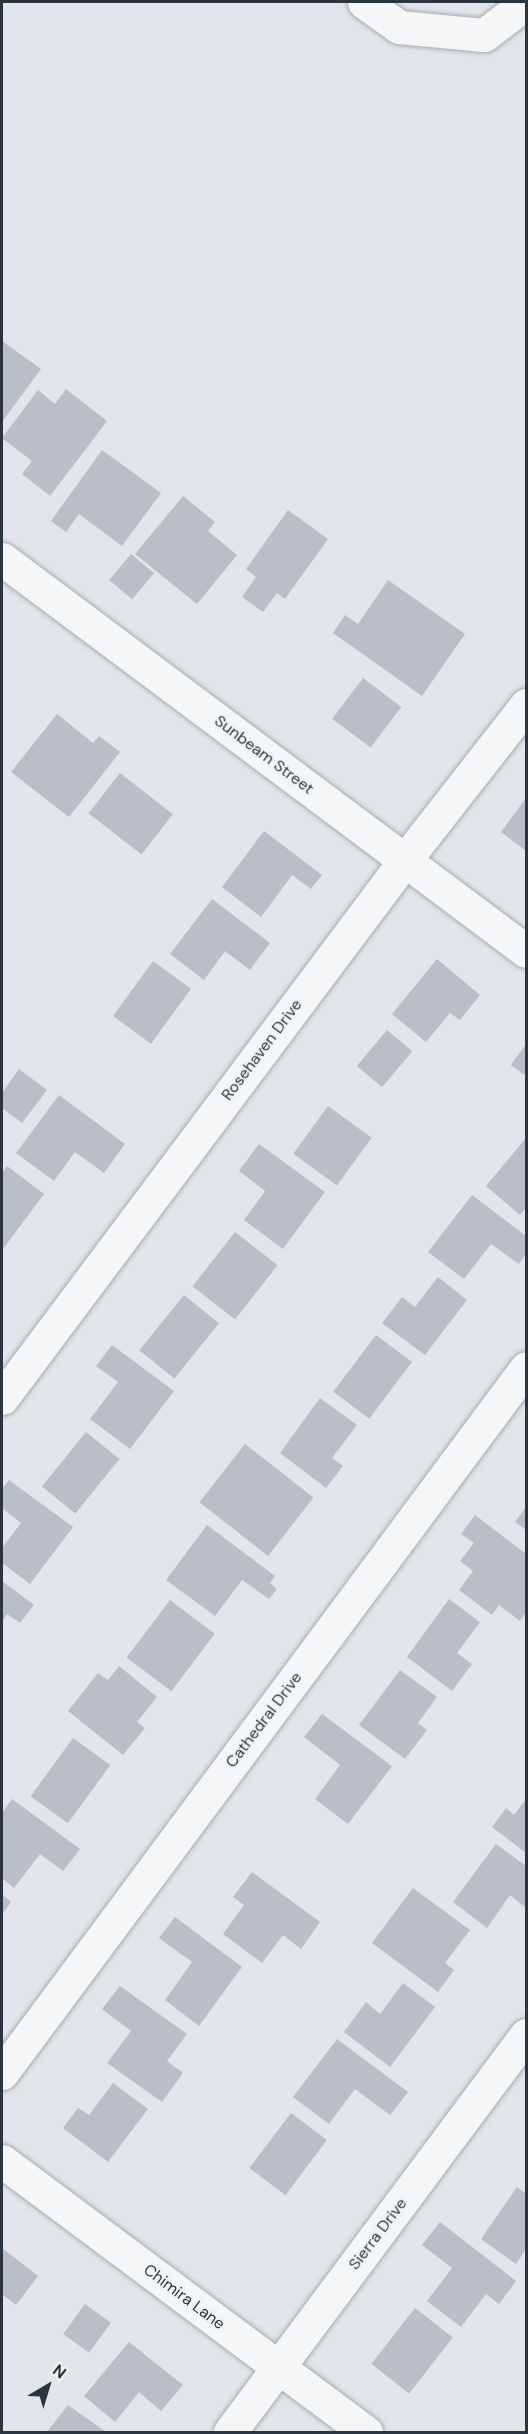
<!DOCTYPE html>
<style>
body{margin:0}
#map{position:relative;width:528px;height:2434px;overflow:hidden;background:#e2e5e9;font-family:"DM Sans",sans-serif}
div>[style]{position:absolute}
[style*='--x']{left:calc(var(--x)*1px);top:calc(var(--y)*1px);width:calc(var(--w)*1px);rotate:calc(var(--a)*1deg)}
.building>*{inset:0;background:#b9bfc5;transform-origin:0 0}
.roads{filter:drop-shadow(0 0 2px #a7adb3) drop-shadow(0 0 2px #a7adb3)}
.minor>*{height:33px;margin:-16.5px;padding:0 16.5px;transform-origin:16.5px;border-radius:16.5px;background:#f4f6f8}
span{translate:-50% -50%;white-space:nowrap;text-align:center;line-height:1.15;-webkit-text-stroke:6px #f1f4f6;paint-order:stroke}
.street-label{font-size:16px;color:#2b353f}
.frame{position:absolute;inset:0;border:3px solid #2b353f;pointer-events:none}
.north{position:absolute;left:18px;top:2356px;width:60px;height:60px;-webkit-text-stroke:4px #f1f4f6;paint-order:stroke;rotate:38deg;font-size:16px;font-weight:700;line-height:24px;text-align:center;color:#2b353f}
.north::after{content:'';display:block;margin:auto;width:21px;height:27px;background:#2b353f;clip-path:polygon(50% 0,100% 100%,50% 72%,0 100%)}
</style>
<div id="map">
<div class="building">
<div style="clip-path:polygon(2px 341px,41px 369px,2px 422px)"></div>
<div style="clip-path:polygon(66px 389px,107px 421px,50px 496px,22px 474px,32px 461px,2px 438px,38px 390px,55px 404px)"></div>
<div style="clip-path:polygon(102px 450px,161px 493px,122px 546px,79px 514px,66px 532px,51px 521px)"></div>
<div style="clip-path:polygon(183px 496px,215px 522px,208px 531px,237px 555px,197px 604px,135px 554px)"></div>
<div style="clip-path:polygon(288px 510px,328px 539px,285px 599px,277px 593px,263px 612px,242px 597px,256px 577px,246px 569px)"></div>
<div style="left:131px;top:554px;width:30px;height:34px;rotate:40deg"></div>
<div style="clip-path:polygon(388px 580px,465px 634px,422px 696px,333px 633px,345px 615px,358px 624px)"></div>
<div style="left:363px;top:678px;width:48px;height:51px;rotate:37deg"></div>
<div style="clip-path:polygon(57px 714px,93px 743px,99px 736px,120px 752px,69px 817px,11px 772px)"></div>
<div style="left:120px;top:773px;width:67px;height:51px;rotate:38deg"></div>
<div style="clip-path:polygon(526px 798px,526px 851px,501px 832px)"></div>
<div style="clip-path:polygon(264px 831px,322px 875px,311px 889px,292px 875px,261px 917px,222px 887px)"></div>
<div style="clip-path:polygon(212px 899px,270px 943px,250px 970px,225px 951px,204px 980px,170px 954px)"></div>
<div style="clip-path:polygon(437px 959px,480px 995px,460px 1020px,450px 1013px,426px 1042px,392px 1014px)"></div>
<div style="left:153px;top:961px;width:47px;height:68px;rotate:36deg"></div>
<div style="left:387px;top:1030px;width:33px;height:47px;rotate:40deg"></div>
<div style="clip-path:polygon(526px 1044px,526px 1076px,511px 1065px)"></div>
<div style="clip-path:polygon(19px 1069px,47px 1090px,22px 1123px,2px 1108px,2px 1093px)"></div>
<div style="clip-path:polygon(59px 1095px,125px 1144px,104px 1173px,75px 1152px,54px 1181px,16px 1153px)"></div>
<div style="left:328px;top:1106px;width:54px;height:59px;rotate:36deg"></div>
<div style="clip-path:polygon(526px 1138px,526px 1208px,520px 1215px,486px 1186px)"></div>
<div style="clip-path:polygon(259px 1144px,325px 1192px,283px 1249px,244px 1220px,265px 1191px,239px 1171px)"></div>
<div style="clip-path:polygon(7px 1166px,44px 1194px,3px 1249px,2px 1173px)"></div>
<div style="clip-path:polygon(472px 1195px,526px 1236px,526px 1254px,519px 1264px,491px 1244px,464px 1279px,428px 1252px)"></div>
<div style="left:235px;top:1232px;width:54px;height:69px;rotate:38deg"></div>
<div style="clip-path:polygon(438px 1277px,467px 1300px,425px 1355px,382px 1323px,402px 1297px,415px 1307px)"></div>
<div style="left:184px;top:1295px;width:45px;height:71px;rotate:39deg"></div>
<div style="left:376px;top:1335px;width:45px;height:71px;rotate:37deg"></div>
<div style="clip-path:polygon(112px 1345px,174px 1391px,130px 1449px,90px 1419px,118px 1382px,96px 1366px)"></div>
<div style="clip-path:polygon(320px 1398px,357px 1425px,332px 1458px,343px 1466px,326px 1488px,280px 1453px)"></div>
<div style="left:86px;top:1432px;width:43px;height:70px;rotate:39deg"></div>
<div style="left:245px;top:1444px;width:87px;height:74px;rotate:38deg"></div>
<div style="clip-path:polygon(9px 1480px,73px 1527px,30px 1584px,2px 1563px,2px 1548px,21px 1523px,2px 1508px,2px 1489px)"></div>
<div style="clip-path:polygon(526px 1507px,526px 1530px,515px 1522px)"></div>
<div style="clip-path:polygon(475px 1515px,526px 1554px,526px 1612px,520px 1621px,499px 1605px,492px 1615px,459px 1590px,473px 1571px,460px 1561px,474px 1543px,461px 1534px)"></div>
<div style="clip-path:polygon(207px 1525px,275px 1576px,270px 1583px,277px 1589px,269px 1599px,242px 1580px,215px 1616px,166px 1580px)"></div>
<div style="clip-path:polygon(2px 1581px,34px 1605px,20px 1623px,7px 1614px,2px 1622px)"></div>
<div style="clip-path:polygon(449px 1599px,480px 1622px,457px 1653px,472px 1664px,452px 1691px,407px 1657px)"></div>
<div style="left:170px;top:1600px;width:56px;height:72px;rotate:37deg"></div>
<div style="clip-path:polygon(119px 1666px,157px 1697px,137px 1722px,145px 1728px,123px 1755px,68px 1711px,98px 1673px,108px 1680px)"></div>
<div style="clip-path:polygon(400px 1670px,437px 1697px,418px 1723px,427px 1730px,405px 1759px,359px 1725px)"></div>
<div style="clip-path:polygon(322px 1714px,392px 1766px,348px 1824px,315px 1799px,340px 1765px,304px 1737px)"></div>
<div style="left:73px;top:1738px;width:46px;height:72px;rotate:36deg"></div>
<div style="clip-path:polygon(12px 1799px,80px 1849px,63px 1871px,40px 1854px,14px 1888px,2px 1878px,2px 1813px)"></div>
<div style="clip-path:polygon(526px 1799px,526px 1853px,492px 1827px,506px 1808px,514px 1815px)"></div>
<div style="clip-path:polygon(496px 1844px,526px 1866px,526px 1908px,510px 1895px,487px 1928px,453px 1902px)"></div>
<div style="clip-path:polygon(252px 1872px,320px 1922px,301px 1949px,283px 1935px,262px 1963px,223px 1934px,244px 1905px,233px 1897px)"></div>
<div style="clip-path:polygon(413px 1888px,470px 1930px,445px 1963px,454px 1970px,438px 1992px,372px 1943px)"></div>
<div style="clip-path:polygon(2px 1894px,11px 1902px,2px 1915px)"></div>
<div style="clip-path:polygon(175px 1917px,242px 1967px,199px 2026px,165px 2000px,192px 1962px,159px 1938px)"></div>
<div style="clip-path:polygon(403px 1983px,435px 2007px,390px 2067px,344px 2032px,366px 2002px,380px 2014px)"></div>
<div style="clip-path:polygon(120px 1986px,187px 2034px,167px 2061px,183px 2073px,162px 2102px,107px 2063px,131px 2031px,102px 2009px)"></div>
<div style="clip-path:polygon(337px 2039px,408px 2092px,390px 2115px,355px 2089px,329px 2124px,293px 2097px)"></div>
<div style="clip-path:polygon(113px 2083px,148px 2109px,108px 2162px,63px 2128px,78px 2108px,89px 2115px)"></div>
<div style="left:291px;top:2113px;width:45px;height:69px;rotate:37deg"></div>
<div style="clip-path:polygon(517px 2187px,526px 2194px,526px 2249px,516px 2264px,481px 2239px)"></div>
<div style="clip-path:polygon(440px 2222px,516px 2281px,499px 2304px,486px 2294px,461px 2327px,427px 2301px,452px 2268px,422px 2245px)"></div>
<div style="clip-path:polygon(2px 2248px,38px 2276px,16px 2305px,2px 2294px)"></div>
<div style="left:85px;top:2304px;width:32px;height:37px;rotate:36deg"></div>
<div style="left:415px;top:2308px;width:48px;height:71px;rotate:38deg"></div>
<div style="clip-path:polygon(129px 2342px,183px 2385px,161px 2411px,139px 2392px,115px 2422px,84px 2396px)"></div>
<div style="clip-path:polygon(68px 2405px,106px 2432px,47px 2432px)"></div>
</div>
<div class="roads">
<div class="minor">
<div style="--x:364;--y:2;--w:43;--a:35.5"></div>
<div style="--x:399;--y:27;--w:85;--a:5.4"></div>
<div style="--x:484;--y:35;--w:53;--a:-37.3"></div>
<div style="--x:2;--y:559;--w:654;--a:36.8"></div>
<div style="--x:2;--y:1398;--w:672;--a:-53.16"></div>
<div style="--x:405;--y:860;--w:197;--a:-52"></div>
<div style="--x:2;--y:2073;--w:878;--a:-53.38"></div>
<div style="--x:2;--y:2161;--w:454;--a:36.7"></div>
<div style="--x:230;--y:2432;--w:495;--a:-53.3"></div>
</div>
</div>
<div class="street-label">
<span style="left:264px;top:755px;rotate:37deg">Sunbeam Street</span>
<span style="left:262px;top:1050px;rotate:-53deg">Rosehaven Drive</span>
<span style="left:264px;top:1720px;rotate:-53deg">Cathedral Drive</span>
<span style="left:378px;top:2234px;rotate:-53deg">Sierra Drive</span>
<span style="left:184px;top:2297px;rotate:37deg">Chimira Lane</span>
</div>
<div class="frame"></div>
<div class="north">N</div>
</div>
